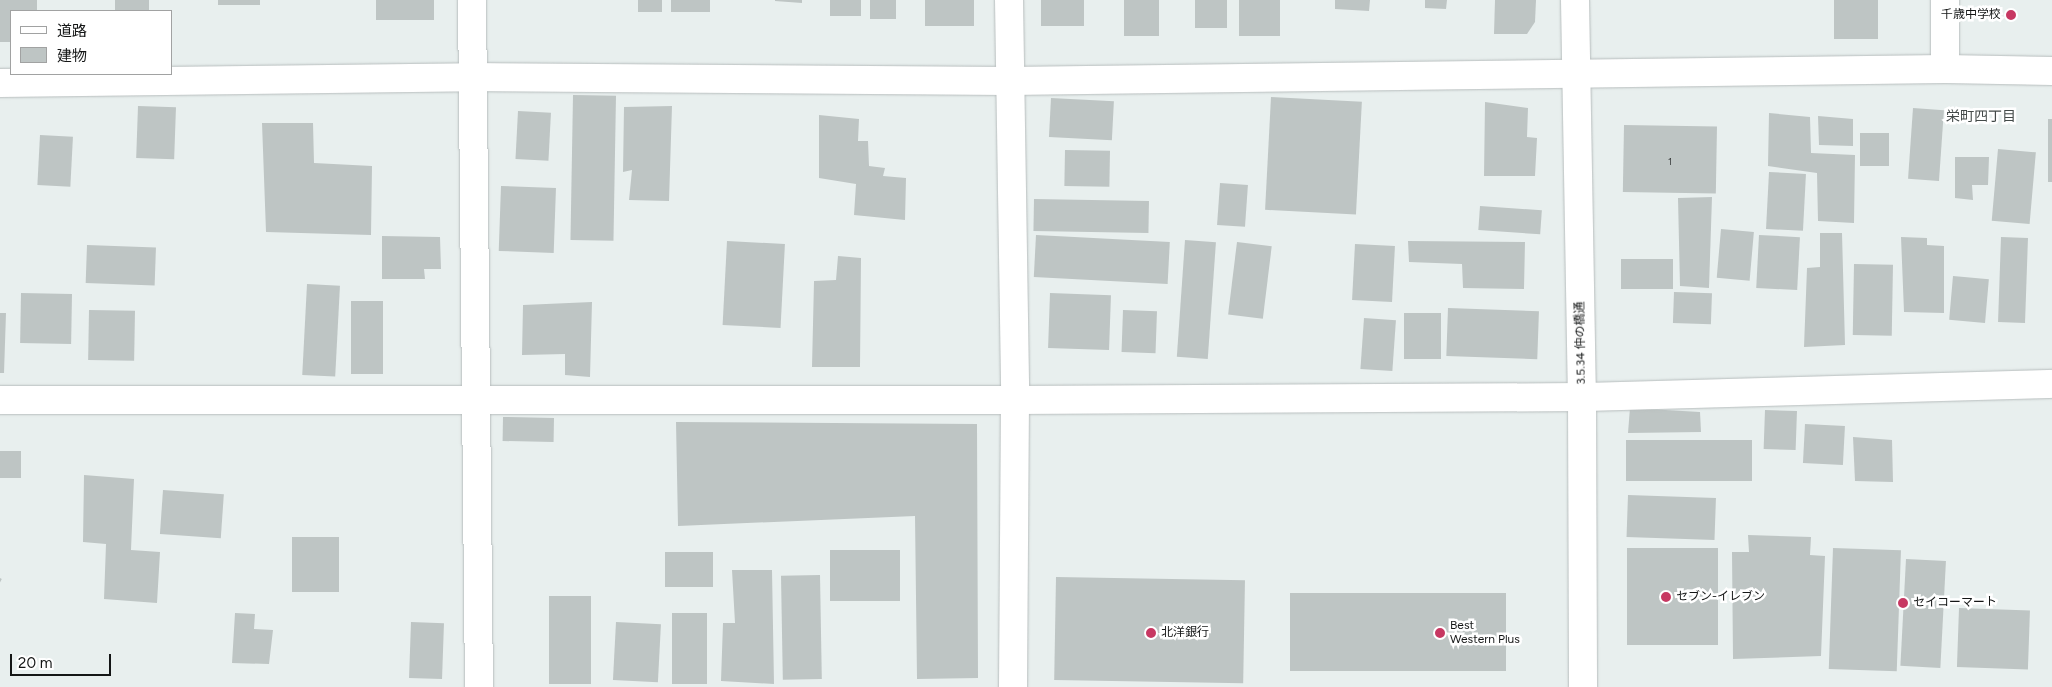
<!DOCTYPE html>
<meta charset="utf-8">
<style>
body{margin:0}
#map{position:relative;width:2052px;height:687px;overflow:hidden;background:#e8efee;font-family:Figtree,"Noto Sans JP",sans-serif}
div>[style]{position:absolute}
[style*='--x']{left:calc(var(--x)*1px);top:calc(var(--y)*1px);width:calc(var(--w)*1px);rotate:calc(var(--a)*1deg)}
.building>*{inset:0;background:#bec5c4;transform-origin:0 0}
.roads{filter:drop-shadow(0 0 1px #b7bdbd) drop-shadow(0 0 1px #b7bdbd)}
.minor>*{height:28px;margin:-14px;padding:0 14px;transform-origin:14px;border-radius:14px;background:#fff}
.dots>*{width:14px;height:14px;translate:-50% -50%;box-sizing:border-box;border:2px solid #fff;border-radius:50%}
span{translate:-50% -50%;white-space:nowrap;text-align:center;line-height:1.15;-webkit-text-stroke:5px #fff;paint-order:stroke}
.number-label{font-size:10px;color:#3e4242}
.number-label span{-webkit-text-stroke-width:0}
.poi-label{font-size:12px;color:#141616}
.right{translate:-100% -50%;text-align:right}
.left{translate:0 -50%;text-align:left}
.street-label{font-size:12px;color:#141616}
.neighbourhood-label{font-size:14px;color:#444a49}
.legend{position:absolute;left:10px;top:10px;width:162px;height:65px;box-sizing:border-box;background:#fff;border:1px solid #a1a2a2;margin:0;padding:6px 9px;list-style:none;font-size:15px;color:#141616}
.legend li{display:flex;align-items:center;gap:10px;height:25px}
.legend b{width:25px;border:1px solid #a1a2a2}
.scale{position:absolute;left:10px;top:654px;width:101px;height:22px;box-sizing:border-box;border:2px solid #141616;border-top:0;padding-left:6px;font-size:15px;line-height:18px;white-space:nowrap;color:#141616;-webkit-text-stroke:4px #fff;paint-order:stroke}
</style>
<div id="map">
<div class="building">
<div style="clip-path:polygon(0 0,37px 0,37px 11px,11px 11px,11px 42px,0 42px)"></div>
<div style="left:115px;top:0;width:34px;height:11px"></div>
<div style="left:218px;top:0;width:42px;height:5px"></div>
<div style="left:376px;top:0;width:58px;height:20px"></div>
<div style="left:638px;top:0;width:24px;height:12px"></div>
<div style="left:671px;top:0;width:39px;height:12px"></div>
<div style="clip-path:polygon(775px 0,802px 0,802px 3px,775px 1px)"></div>
<div style="left:830px;top:0;width:31px;height:16px"></div>
<div style="left:870px;top:0;width:26px;height:19px"></div>
<div style="left:925px;top:0;width:49px;height:26px"></div>
<div style="left:1041px;top:0;width:43px;height:26px"></div>
<div style="left:1124px;top:0;width:35px;height:36px"></div>
<div style="left:1195px;top:0;width:32px;height:28px"></div>
<div style="left:1239px;top:0;width:41px;height:36px"></div>
<div style="clip-path:polygon(1335px 0,1370px 0,1369px 11px,1335px 9px)"></div>
<div style="clip-path:polygon(1425px 0,1447px 0,1446px 9px,1425px 8px)"></div>
<div style="clip-path:polygon(1495px 0,1536px 0,1535px 22px,1527px 34px,1494px 34px)"></div>
<div style="left:1834px;top:0;width:44px;height:39px"></div>
<div style="left:573px;top:95px;width:43px;height:145px;rotate:1deg"></div>
<div style="left:1271px;top:97px;width:91px;height:113px;rotate:3deg"></div>
<div style="left:1051px;top:98px;width:63px;height:39px;rotate:3deg"></div>
<div style="clip-path:polygon(1485px 102px,1528px 108px,1527px 137px,1537px 138px,1535px 176px,1484px 176px)"></div>
<div style="left:138px;top:106px;width:38px;height:52px;rotate:2deg"></div>
<div style="clip-path:polygon(672px 106px,669px 201px,629px 200px,632px 170px,623px 172px,624px 107px)"></div>
<div style="left:1913px;top:108px;width:31px;height:71px;rotate:4deg"></div>
<div style="left:518px;top:111px;width:33px;height:48px;rotate:3deg"></div>
<div style="clip-path:polygon(1769px 113px,1810px 117px,1811px 153px,1855px 155px,1854px 223px,1818px 221px,1817px 173px,1768px 166px)"></div>
<div style="clip-path:polygon(819px 115px,859px 119px,858px 141px,868px 141px,869px 166px,885px 168px,883px 176px,906px 178px,905px 220px,854px 215px,856px 184px,819px 178px)"></div>
<div style="clip-path:polygon(1818px 116px,1853px 119px,1853px 146px,1819px 145px)"></div>
<div style="left:2048px;top:119px;width:4px;height:63px"></div>
<div style="clip-path:polygon(262px 123px,313px 123px,314px 163px,372px 166px,371px 235px,266px 232px)"></div>
<div style="left:1624px;top:125px;width:93px;height:67px;rotate:1deg"></div>
<div style="left:1860px;top:133px;width:29px;height:33px"></div>
<div style="left:40px;top:135px;width:33px;height:50px;rotate:3deg"></div>
<div style="left:1998px;top:149px;width:38px;height:72px;rotate:5deg"></div>
<div style="left:1065px;top:150px;width:45px;height:36px;rotate:1deg"></div>
<div style="clip-path:polygon(1955px 157px,1989px 157px,1988px 185px,1972px 185px,1973px 200px,1955px 198px)"></div>
<div style="left:1769px;top:172px;width:37px;height:57px;rotate:3deg"></div>
<div style="left:1220px;top:183px;width:28px;height:42px;rotate:4deg"></div>
<div style="left:501px;top:186px;width:55px;height:65px;rotate:2deg"></div>
<div style="clip-path:polygon(1712px 197px,1709px 288px,1680px 286px,1678px 198px)"></div>
<div style="left:1034px;top:199px;width:115px;height:32px;rotate:1deg"></div>
<div style="left:1480px;top:206px;width:62px;height:24px;rotate:4deg"></div>
<div style="left:1721px;top:229px;width:33px;height:49px;rotate:5deg"></div>
<div style="clip-path:polygon(1820px 233px,1842px 233px,1845px 345px,1804px 347px,1807px 268px,1820px 267px)"></div>
<div style="left:1036px;top:235px;width:134px;height:42px;rotate:3deg"></div>
<div style="left:1759px;top:235px;width:41px;height:53px;rotate:3deg"></div>
<div style="clip-path:polygon(382px 236px,440px 237px,441px 269px,424px 269px,425px 279px,382px 279px)"></div>
<div style="clip-path:polygon(1901px 237px,1927px 238px,1927px 245px,1944px 246px,1944px 313px,1904px 312px)"></div>
<div style="left:2001px;top:237px;width:27px;height:85px;rotate:2deg"></div>
<div style="left:1185px;top:240px;width:31px;height:117px;rotate:4deg"></div>
<div style="left:727px;top:241px;width:58px;height:84px;rotate:3deg"></div>
<div style="clip-path:polygon(1408px 241px,1525px 242px,1524px 289px,1463px 288px,1462px 264px,1409px 262px)"></div>
<div style="left:1237px;top:242px;width:35px;height:73px;rotate:7deg"></div>
<div style="left:1355px;top:244px;width:40px;height:56px;rotate:3deg"></div>
<div style="left:87px;top:245px;width:69px;height:38px;rotate:2deg"></div>
<div style="clip-path:polygon(838px 256px,861px 258px,860px 367px,812px 367px,814px 281px,836px 280px)"></div>
<div style="left:1621px;top:259px;width:52px;height:30px"></div>
<div style="left:1854px;top:264px;width:39px;height:71px;rotate:1deg"></div>
<div style="left:1953px;top:276px;width:36px;height:44px;rotate:5deg"></div>
<div style="left:307px;top:284px;width:33px;height:91px;rotate:3deg"></div>
<div style="left:1674px;top:292px;width:38px;height:31px;rotate:2deg"></div>
<div style="left:21px;top:293px;width:51px;height:50px;rotate:1deg"></div>
<div style="left:1050px;top:293px;width:61px;height:55px;rotate:2deg"></div>
<div style="left:351px;top:301px;width:32px;height:73px"></div>
<div style="clip-path:polygon(592px 302px,590px 377px,565px 375px,565px 354px,522px 355px,523px 305px)"></div>
<div style="left:1448px;top:308px;width:91px;height:48px;rotate:2deg"></div>
<div style="left:89px;top:310px;width:46px;height:50px;rotate:1deg"></div>
<div style="left:1123px;top:310px;width:34px;height:42px;rotate:2deg"></div>
<div style="clip-path:polygon(0 313px,6px 313px,4px 373px,0 373px)"></div>
<div style="left:1404px;top:313px;width:37px;height:46px"></div>
<div style="left:1364px;top:318px;width:32px;height:51px;rotate:4deg"></div>
<div style="clip-path:polygon(1630px 408px,1700px 412px,1701px 432px,1628px 433px)"></div>
<div style="left:1765px;top:410px;width:32px;height:39px;rotate:2deg"></div>
<div style="left:503px;top:417px;width:51px;height:24px;rotate:1deg"></div>
<div style="clip-path:polygon(676px 422px,977px 424px,978px 678px,917px 679px,915px 516px,678px 526px)"></div>
<div style="left:1805px;top:424px;width:40px;height:39px;rotate:3deg"></div>
<div style="clip-path:polygon(1853px 437px,1892px 440px,1893px 482px,1855px 481px)"></div>
<div style="left:1626px;top:440px;width:126px;height:41px"></div>
<div style="left:0;top:451px;width:21px;height:27px"></div>
<div style="clip-path:polygon(84px 475px,134px 479px,131px 550px,160px 552px,157px 603px,104px 599px,106px 544px,83px 542px)"></div>
<div style="left:163px;top:490px;width:61px;height:44px;rotate:4deg"></div>
<div style="left:1628px;top:495px;width:88px;height:42px;rotate:2deg"></div>
<div style="clip-path:polygon(1748px 535px,1811px 537px,1810px 555px,1825px 556px,1821px 656px,1733px 659px,1732px 552px,1749px 552px)"></div>
<div style="left:292px;top:537px;width:47px;height:55px"></div>
<div style="left:1718px;top:548px;width:97px;height:91px;rotate:90deg"></div>
<div style="left:1833px;top:548px;width:68px;height:121px;rotate:2deg"></div>
<div style="left:900px;top:550px;width:51px;height:70px;rotate:90deg"></div>
<div style="left:665px;top:552px;width:48px;height:35px"></div>
<div style="left:1906px;top:559px;width:40px;height:107px;rotate:3deg"></div>
<div style="clip-path:polygon(732px 570px,772px 570px,774px 684px,721px 681px,723px 623px,735px 623px)"></div>
<div style="left:820px;top:575px;width:104px;height:39px;rotate:89deg"></div>
<div style="left:1056px;top:577px;width:189px;height:103px;rotate:1deg"></div>
<div style="left:0;top:578px;width:2px;height:76px;rotate:27deg"></div>
<div style="left:1506px;top:593px;width:78px;height:216px;rotate:90deg"></div>
<div style="left:549px;top:596px;width:42px;height:88px"></div>
<div style="left:1959px;top:608px;width:71px;height:59px;rotate:2deg"></div>
<div style="clip-path:polygon(235px 613px,255px 614px,254px 629px,273px 630px,269px 664px,232px 663px)"></div>
<div style="left:672px;top:613px;width:35px;height:71px"></div>
<div style="left:411px;top:622px;width:33px;height:56px;rotate:2deg"></div>
<div style="left:616px;top:622px;width:45px;height:58px;rotate:3deg"></div>
</div>
<div class="roads">
<div class="minor">
<div style="--x:472;--y:0;--w:687;--a:89.42"></div>
<div style="--x:1009;--y:0;--w:400;--a:89.1"></div>
<div style="--x:1015;--y:400;--w:287;--a:90.4"></div>
<div style="--x:1575;--y:0;--w:397;--a:89"></div>
<div style="--x:1582;--y:397;--w:290;--a:89.8"></div>
<div style="--x:1945;--y:0;--w:69;--a:90"></div>
<div style="--x:0;--y:83;--w:473;--a:-0.7"></div>
<div style="--x:473;--y:77;--w:536;--a:0.43"></div>
<div style="--x:1009;--y:81;--w:936;--a:-0.73"></div>
<div style="--x:1945;--y:69;--w:107;--a:1.1"></div>
<div style="--x:0;--y:400;--w:1015;--a:0"></div>
<div style="--x:1015;--y:400;--w:567;--a:-0.3"></div>
<div style="--x:1582;--y:397;--w:470;--a:-1.6"></div>
</div>
</div>
<div class="dots">
<div style="left:2011px;top:15px;background:#c73862"></div>
<div style="left:1666px;top:597px;background:#c73862"></div>
<div style="left:1903px;top:603px;background:#c73862"></div>
<div style="left:1151px;top:633px;background:#c73862"></div>
<div style="left:1440px;top:633px;background:#c73862"></div>
</div>
<div class="number-label">
<span style="left:1670px;top:162px">1</span>
</div>
<div class="poi-label">
<span class="right" style="left:2001px;top:15px">千歳中学校</span>
<span class="left" style="left:1676px;top:597px">セブン-イレブン</span>
<span class="left" style="left:1913px;top:603px">セイコーマート</span>
<span class="left" style="left:1450px;top:633px">Best<br>Western Plus</span>
<span class="left" style="left:1161px;top:633px">北洋銀行</span>
</div>
<div class="street-label">
<span style="left:1581px;top:343px;rotate:-91deg">3.5.34 仲の橋通</span>
</div>
<div class="neighbourhood-label">
<span style="left:1981px;top:117px">栄町四丁目</span>
</div>
<ul class="legend">
<li><b style="height:6px;background:#fff"></b>道路</li>
<li><b style="height:14px;background:#bec5c4"></b>建物</li>
</ul>
<div class="scale">20 m</div>
</div>
